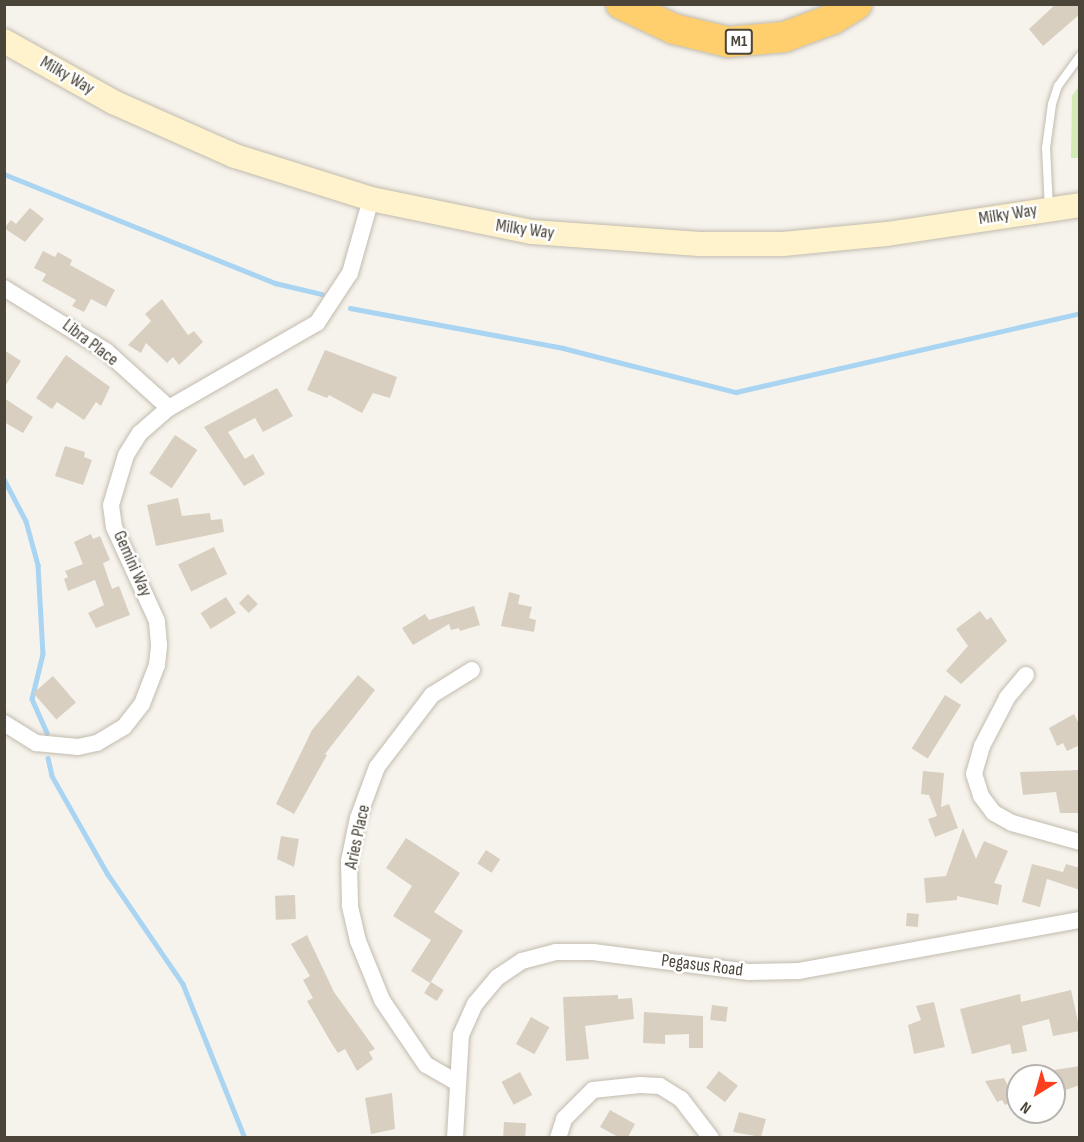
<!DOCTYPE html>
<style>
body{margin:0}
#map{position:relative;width:1084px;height:1142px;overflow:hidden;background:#f6f3ec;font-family:"Sofia Sans Condensed",sans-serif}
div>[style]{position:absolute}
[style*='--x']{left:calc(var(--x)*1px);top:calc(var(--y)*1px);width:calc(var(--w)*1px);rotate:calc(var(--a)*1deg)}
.green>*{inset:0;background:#d2eab5}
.stream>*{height:4.5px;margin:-2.25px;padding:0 2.25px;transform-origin:2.25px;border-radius:2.25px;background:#a9d4f2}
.building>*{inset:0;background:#d8cfc1;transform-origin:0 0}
.roads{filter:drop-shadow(0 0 2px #c2bbae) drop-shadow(0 0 2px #c2bbae)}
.lane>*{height:8px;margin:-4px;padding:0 4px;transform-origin:4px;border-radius:4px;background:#fff}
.street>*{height:16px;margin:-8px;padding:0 8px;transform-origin:8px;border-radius:8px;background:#fff}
.secondary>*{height:24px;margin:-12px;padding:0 12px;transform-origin:12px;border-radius:12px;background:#fff3cd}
.highway>*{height:30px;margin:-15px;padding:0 15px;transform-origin:15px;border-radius:15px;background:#ffcf6e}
span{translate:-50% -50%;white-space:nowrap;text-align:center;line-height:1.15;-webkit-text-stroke:5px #fff;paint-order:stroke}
.shield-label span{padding:2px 4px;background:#fff;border:2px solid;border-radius:4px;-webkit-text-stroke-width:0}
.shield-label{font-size:16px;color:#4b4439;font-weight:700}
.street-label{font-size:18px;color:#4b4439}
.frame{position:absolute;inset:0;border:6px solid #4b4439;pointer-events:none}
.north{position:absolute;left:1006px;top:1064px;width:60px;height:60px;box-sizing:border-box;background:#fff;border:2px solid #b7b4b0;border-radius:50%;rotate:217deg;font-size:16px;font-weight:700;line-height:24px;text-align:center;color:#4b4439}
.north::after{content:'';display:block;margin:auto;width:21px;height:27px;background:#fc3f1d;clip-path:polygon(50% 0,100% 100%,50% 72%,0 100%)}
</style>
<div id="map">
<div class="green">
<div style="clip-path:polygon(1079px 86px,1079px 158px,1071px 158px,1072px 96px)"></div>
</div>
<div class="stream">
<div style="--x:4;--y:174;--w:292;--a:21.9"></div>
<div style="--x:275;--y:283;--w:48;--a:13.2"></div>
<div style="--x:350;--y:308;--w:217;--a:10.6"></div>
<div style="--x:563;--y:348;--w:179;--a:14.3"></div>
<div style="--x:736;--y:392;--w:353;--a:-12.9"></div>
<div style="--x:4;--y:479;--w:47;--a:62.4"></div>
<div style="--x:26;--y:521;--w:46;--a:74.7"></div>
<div style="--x:38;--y:565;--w:89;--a:86.8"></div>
<div style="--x:43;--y:654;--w:46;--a:103.7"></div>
<div style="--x:32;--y:699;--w:37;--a:66"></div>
<div style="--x:48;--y:758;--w:18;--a:77"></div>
<div style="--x:52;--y:776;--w:112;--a:60.4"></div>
<div style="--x:107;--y:873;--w:135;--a:55.6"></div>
<div style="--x:183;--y:984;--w:166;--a:68.1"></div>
</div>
<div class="building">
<div style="clip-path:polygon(1056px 4px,1080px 4px,1080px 14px,1043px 46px,1029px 29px)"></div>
<div style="clip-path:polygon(30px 208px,44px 219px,25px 242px,4px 228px,11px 220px,16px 224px)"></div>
<div style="clip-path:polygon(43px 251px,55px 257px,58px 252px,72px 260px,70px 265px,115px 290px,106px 307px,91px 299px,84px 312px,72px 306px,76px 300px,42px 281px,46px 274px,34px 268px)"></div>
<div style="clip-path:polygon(162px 299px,188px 335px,194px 331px,203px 342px,179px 365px,173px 357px,167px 363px,146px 343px,141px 353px,128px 345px,151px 321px,145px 314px)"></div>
<div style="clip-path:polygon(4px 350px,21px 361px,4px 388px)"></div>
<div style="clip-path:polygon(325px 350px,397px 377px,390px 398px,373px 393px,362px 413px,329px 395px,327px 398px,307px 390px)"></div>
<div style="clip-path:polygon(66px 355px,110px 387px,101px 406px,96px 402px,84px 420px,57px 402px,52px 409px,36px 398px)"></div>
<div style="clip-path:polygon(277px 388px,293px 416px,263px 432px,255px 418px,228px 432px,245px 459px,253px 454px,265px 474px,244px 486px,204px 427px)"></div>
<div style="clip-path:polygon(4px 398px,33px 417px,23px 433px,4px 422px)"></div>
<div style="left:175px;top:435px;width:27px;height:46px;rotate:34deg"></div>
<div style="clip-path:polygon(65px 446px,85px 452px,84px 457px,92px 460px,83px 485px,55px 476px)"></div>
<div style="clip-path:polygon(178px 498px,182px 516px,210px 513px,211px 520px,222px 519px,224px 532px,156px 546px,147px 505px)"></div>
<div style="clip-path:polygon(91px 534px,93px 539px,100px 536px,110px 560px,103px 563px,112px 589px,119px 586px,130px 615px,96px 628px,88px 613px,104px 605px,95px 580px,68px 591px,64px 579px,68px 577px,65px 571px,83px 564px,74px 542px)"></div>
<div style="left:214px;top:547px;width:30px;height:40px;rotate:64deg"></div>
<div style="clip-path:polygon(509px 592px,520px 595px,518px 604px,532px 607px,529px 618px,536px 620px,534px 632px,501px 626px)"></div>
<div style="left:248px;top:594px;width:14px;height:13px;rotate:45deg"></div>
<div style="left:226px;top:597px;width:19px;height:30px;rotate:58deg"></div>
<div style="clip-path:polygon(474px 606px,480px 625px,460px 631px,459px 628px,451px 630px,449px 624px,413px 645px,402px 628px,425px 614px,429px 620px)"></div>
<div style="clip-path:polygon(980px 611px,987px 620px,991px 617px,1007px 641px,961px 684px,946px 671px,968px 646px,956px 629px)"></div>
<div style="clip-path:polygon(358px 675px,375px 690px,325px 754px,327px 755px,294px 814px,276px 804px,312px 730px)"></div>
<div style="left:53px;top:676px;width:35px;height:26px;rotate:49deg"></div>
<div style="left:945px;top:695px;width:19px;height:63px;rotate:32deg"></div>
<div style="clip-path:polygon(1074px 714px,1080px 726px,1080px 745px,1067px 751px,1063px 743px,1057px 746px,1049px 728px)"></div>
<div style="clip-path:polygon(1080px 770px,1080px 813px,1060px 813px,1056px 792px,1023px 795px,1020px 772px)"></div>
<div style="clip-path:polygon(923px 771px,944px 773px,941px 807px,949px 804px,958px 828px,935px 837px,928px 819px,937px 816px,929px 795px,921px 794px)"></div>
<div style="clip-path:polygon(963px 828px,976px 859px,984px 841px,1008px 851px,994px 883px,1002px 885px,998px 905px,957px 896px,957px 900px,926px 903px,924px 878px,946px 876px)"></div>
<div style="clip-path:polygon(281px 836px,299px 839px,294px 867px,277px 859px)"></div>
<div style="clip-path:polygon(406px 838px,460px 873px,434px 912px,463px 931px,430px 983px,411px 971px,431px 940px,393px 916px,412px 886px,386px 868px)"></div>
<div style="left:486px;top:850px;width:17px;height:16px;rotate:33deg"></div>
<div style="clip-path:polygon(1032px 864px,1063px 872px,1066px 864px,1080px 868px,1080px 890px,1047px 879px,1040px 907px,1022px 902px)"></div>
<div style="left:295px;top:895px;width:24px;height:20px;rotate:88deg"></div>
<div style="left:907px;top:913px;width:12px;height:13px;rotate:5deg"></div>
<div style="clip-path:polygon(307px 935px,334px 992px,375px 1049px,369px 1052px,373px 1059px,357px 1071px,345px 1049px,338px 1053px,332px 1044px,307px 1001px,313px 998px,303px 980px,310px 976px,291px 944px)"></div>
<div style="left:431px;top:982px;width:15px;height:13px;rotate:32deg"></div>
<div style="clip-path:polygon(1071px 990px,1080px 1031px,1053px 1036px,1049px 1019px,1022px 1026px,1027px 1051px,1012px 1054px,1010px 1044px,972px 1054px,960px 1009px,1020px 994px,1021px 1002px)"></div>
<div style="clip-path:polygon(618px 995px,618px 999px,632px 998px,634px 1019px,585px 1026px,589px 1059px,566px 1061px,563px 997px)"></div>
<div style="clip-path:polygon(934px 1002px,945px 1047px,914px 1054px,908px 1025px,921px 1020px,916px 1006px)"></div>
<div style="left:712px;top:1005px;width:16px;height:15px;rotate:7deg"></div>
<div style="clip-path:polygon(644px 1012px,703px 1016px,703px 1048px,689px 1048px,689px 1034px,665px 1035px,665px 1044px,643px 1043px)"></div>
<div style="left:531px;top:1017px;width:21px;height:31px;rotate:29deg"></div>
<div style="clip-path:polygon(1080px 1066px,1080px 1085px,1054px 1094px,1054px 1070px)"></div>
<div style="left:719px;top:1071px;width:24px;height:21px;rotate:38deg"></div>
<div style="left:520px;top:1072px;width:26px;height:21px;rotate:62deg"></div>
<div style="clip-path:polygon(1004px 1078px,1015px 1100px,1005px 1105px,1002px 1100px,997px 1102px,985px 1081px)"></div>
<div style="clip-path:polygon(392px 1093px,395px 1129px,371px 1134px,365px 1098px)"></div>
<div style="clip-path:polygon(610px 1110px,635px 1124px,628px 1137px,618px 1137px,600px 1127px)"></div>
<div style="clip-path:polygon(739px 1112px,766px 1119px,761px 1137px,733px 1132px)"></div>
<div style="left:504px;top:1122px;width:22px;height:15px;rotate:3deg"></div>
</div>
<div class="roads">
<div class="lane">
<div style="--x:1049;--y:209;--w:61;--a:-92.8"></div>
<div style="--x:1046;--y:148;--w:44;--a:-82.2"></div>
<div style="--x:1052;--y:104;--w:19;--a:-72"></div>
<div style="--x:1058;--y:86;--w:37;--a:-54"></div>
</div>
<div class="street">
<div style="--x:4;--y:288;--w:120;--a:31.7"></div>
<div style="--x:106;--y:351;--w:85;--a:42.1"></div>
<div style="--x:1026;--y:675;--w:30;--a:130"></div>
<div style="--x:1007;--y:698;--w:54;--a:117.5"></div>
<div style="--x:982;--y:746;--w:29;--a:106"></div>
<div style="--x:974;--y:774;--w:23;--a:72"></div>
<div style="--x:981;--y:796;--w:21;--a:53"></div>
<div style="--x:994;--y:813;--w:21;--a:29"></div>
<div style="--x:1012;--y:823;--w:71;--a:15.6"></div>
<div style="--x:4;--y:723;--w:38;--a:32"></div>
<div style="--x:36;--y:743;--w:42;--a:5.4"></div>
<div style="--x:78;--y:747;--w:19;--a:-12"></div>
<div style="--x:97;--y:743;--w:31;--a:-31"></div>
<div style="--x:124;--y:727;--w:29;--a:-52"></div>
<div style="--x:142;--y:704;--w:42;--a:-69"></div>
<div style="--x:157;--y:665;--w:20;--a:-84"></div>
<div style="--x:159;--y:645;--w:24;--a:-95"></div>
<div style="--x:157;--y:621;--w:103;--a:-114.6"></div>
<div style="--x:114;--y:527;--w:22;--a:-98"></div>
<div style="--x:111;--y:505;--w:52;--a:-73.3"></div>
<div style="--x:126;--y:455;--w:26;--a:-58"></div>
<div style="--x:140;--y:433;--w:38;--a:-41"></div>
<div style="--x:169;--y:408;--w:171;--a:-29.9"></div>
<div style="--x:317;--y:323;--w:60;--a:-56.6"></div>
<div style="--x:350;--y:273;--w:77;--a:-74.2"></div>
<div style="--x:456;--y:1082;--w:34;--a:-150"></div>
<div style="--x:426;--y:1065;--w:78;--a:-124.1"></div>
<div style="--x:382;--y:1000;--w:64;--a:-112.1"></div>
<div style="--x:358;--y:941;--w:37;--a:-103"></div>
<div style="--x:350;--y:905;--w:44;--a:-91.3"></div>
<div style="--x:349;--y:861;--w:44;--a:-78.2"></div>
<div style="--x:358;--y:818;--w:54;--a:-69.6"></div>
<div style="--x:377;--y:767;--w:91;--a:-52.6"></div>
<div style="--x:432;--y:695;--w:47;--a:-32"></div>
<div style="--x:455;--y:1138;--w:103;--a:-86.7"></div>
<div style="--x:461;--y:1035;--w:34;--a:-66"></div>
<div style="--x:475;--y:1004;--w:35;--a:-50"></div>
<div style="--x:498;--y:977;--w:29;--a:-34"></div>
<div style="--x:522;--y:961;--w:35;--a:-15"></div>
<div style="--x:556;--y:952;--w:37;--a:0"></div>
<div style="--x:593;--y:952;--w:157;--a:7.3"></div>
<div style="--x:749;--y:972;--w:50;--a:-1.1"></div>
<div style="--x:799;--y:971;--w:286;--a:-10.3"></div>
<div style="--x:558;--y:1138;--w:20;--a:-72"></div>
<div style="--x:564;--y:1119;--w:41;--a:-45"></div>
<div style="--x:593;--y:1090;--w:47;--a:-6.1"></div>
<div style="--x:640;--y:1085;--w:20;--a:3"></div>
<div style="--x:660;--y:1086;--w:25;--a:32"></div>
<div style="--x:681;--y:1099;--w:49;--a:52.4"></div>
</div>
<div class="secondary">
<div style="--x:4;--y:41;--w:125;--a:29.2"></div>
<div style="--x:113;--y:102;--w:133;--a:23.9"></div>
<div style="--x:235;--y:156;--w:143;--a:17.5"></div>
<div style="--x:371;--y:199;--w:164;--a:11.6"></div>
<div style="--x:532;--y:232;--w:168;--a:4.1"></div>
<div style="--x:700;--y:244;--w:83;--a:0"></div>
<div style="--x:783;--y:244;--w:104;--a:-5.5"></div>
<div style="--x:887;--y:234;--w:195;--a:-8.5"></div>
</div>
<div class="highway">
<div style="--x:621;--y:4;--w:59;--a:25.3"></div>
<div style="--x:674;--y:29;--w:56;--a:13.5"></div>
<div style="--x:728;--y:42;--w:56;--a:-5.1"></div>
<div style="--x:784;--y:37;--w:52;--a:-20.2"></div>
<div style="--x:833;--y:19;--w:28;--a:-32"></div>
</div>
</div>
<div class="shield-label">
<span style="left:739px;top:42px">M1</span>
</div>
<div class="street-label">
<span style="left:67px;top:76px;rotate:30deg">Milky Way</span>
<span style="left:1008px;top:215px;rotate:-9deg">Milky Way</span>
<span style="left:525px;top:230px;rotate:8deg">Milky Way</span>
<span style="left:90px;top:343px;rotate:37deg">Libra Place</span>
<span style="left:132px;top:564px;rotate:66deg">Gemini Way</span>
<span style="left:358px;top:837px;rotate:-78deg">Aries Place</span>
<span style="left:702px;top:966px;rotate:7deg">Pegasus Road</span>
</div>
<div class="frame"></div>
<div class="north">N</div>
</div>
